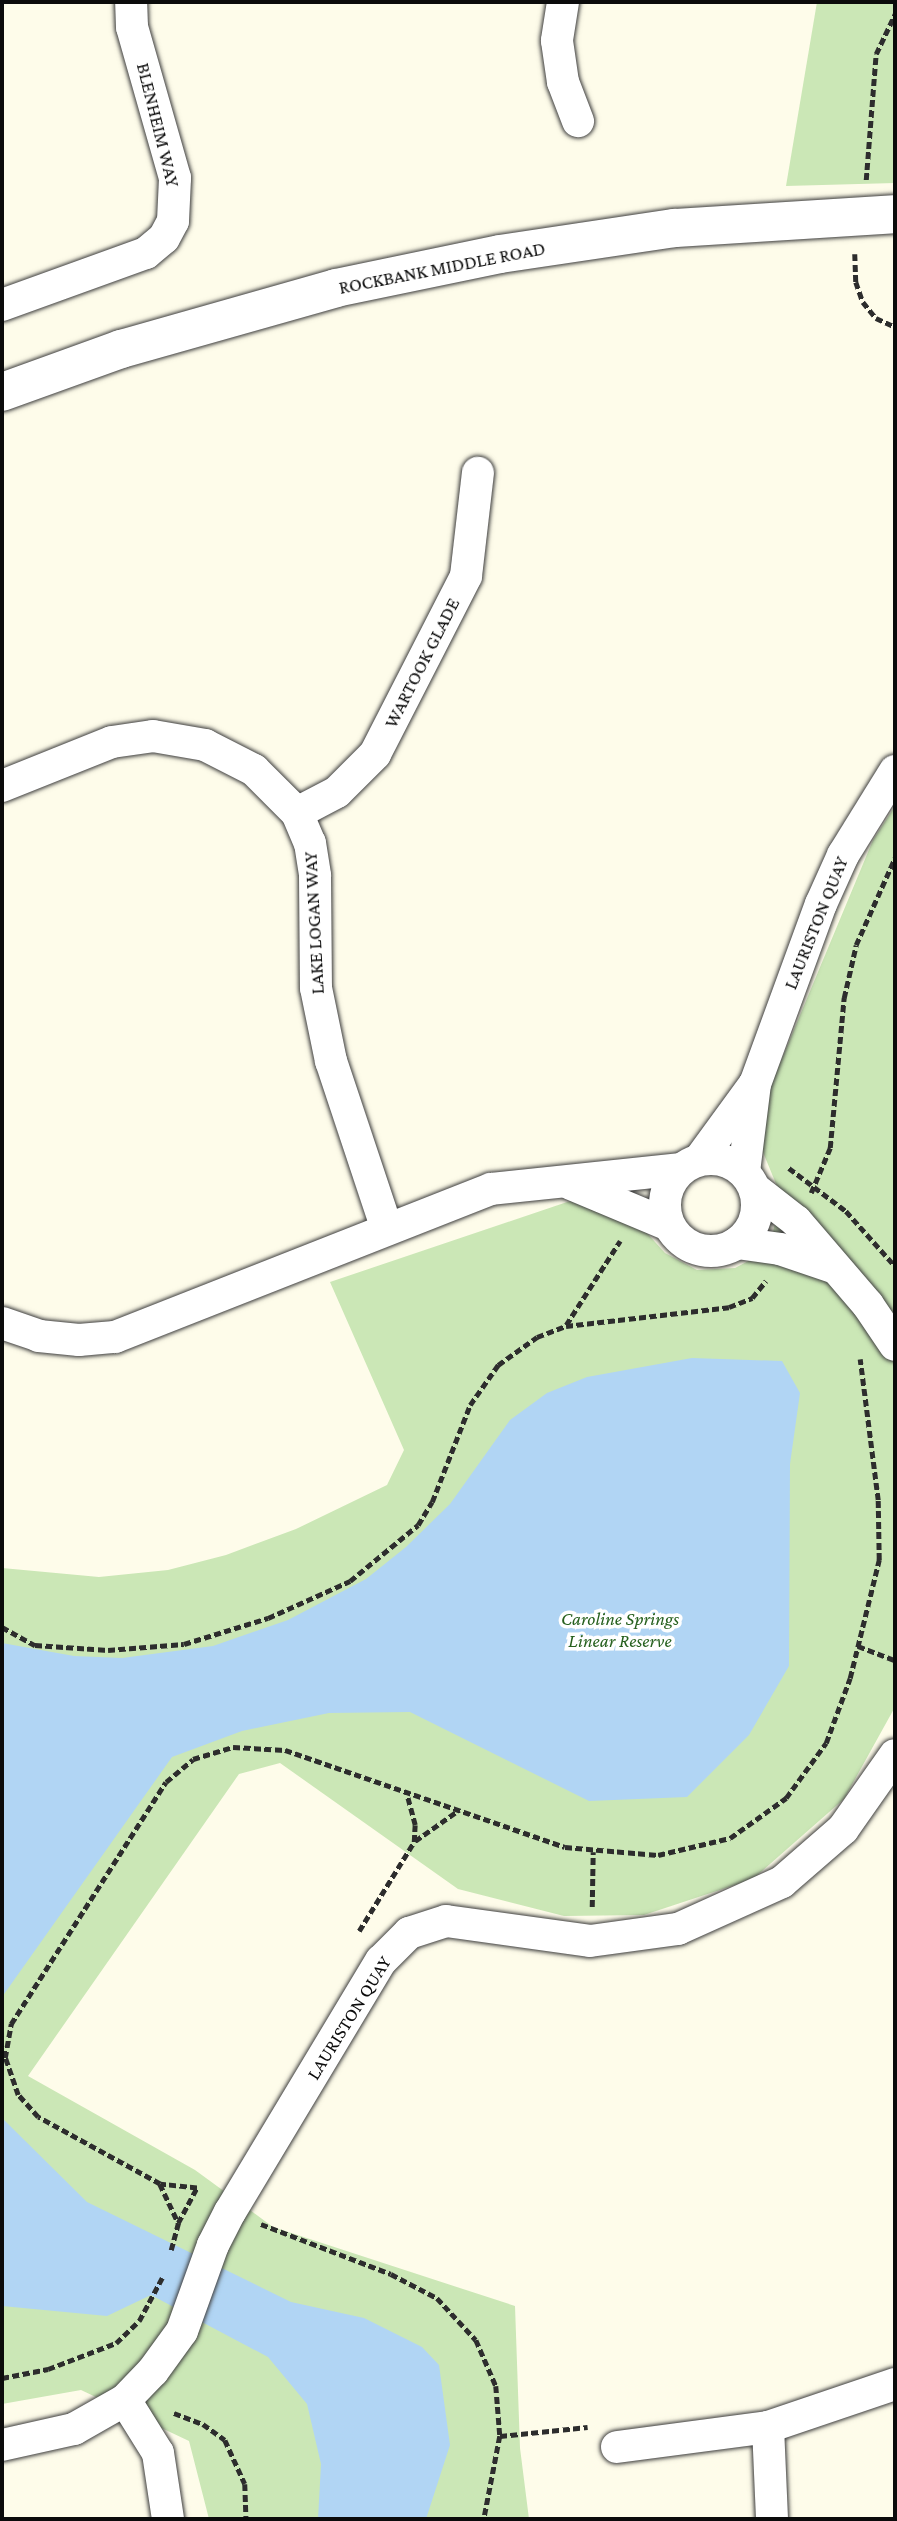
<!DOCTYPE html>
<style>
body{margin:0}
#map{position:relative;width:897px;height:2521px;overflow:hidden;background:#fefcea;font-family:"Crimson Pro",serif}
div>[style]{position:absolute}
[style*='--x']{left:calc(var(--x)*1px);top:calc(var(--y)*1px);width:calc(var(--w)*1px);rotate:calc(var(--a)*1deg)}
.green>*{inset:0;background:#cbe7b6}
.water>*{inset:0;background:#b1d5f4}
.path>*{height:4.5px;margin-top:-2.25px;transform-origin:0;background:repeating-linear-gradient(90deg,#2d2d2d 0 7px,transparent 0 10.5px)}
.roads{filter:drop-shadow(0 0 2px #3e3e3e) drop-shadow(0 0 2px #3e3e3e)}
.minor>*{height:32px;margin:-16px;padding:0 16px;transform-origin:16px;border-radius:16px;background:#fff}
.minor>.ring{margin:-16px;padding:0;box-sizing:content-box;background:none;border:32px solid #fff;border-radius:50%}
.tertiary>*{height:38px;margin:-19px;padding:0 19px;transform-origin:19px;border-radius:19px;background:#fff}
span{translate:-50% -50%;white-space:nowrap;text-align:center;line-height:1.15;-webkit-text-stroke:7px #fff;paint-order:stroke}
.street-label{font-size:19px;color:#0b0b0b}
.park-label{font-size:19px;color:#26601e;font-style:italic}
.frame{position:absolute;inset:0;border:4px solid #0b0b0b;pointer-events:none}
</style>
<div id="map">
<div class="green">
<div style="clip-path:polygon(817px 2px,895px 2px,895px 183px,786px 186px)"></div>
<div style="clip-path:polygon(895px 806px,895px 1707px,844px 1799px,753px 1879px,644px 1915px,564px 1916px,458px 1889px,280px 1763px,239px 1774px,28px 2076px,195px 2170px,273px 2227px,515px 2306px,520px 2448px,529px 2519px,209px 2519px,189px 2441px,81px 2390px,2px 2404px,2px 1568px,99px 1577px,168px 1570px,226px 1555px,296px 1529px,387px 1485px,404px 1450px,330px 1282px,573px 1200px,627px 1211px,665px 1253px,697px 1270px,735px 1268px,769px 1250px,781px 1196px,753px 1128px,873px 840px)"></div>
</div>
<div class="water">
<div style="clip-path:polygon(692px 1358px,782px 1361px,800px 1393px,790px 1464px,789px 1666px,749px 1735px,687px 1797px,589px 1801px,410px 1712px,329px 1713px,242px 1731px,172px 1757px,2px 1997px,2px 1643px,74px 1656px,122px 1658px,213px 1646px,288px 1620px,366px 1579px,406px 1547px,450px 1504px,510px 1420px,547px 1393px,587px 1377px)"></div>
<div style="clip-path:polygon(2px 2118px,87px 2202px,291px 2302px,364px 2318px,422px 2347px,439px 2365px,450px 2445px,426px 2519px,318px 2519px,321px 2464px,307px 2404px,268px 2357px,151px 2295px,107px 2316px,2px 2306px)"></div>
</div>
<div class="path">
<div style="--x:866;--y:180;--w:126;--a:-85.5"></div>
<div style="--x:876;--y:54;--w:44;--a:-64.6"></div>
<div style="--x:855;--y:254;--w:28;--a:88"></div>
<div style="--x:856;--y:282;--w:21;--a:71"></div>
<div style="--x:863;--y:302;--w:21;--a:51"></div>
<div style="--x:876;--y:318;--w:21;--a:25"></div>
<div style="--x:789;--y:1168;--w:71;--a:37"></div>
<div style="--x:846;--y:1211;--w:74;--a:48.3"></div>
<div style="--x:811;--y:1193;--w:49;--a:-67.1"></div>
<div style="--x:830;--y:1148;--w:151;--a:-84.7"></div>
<div style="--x:844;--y:998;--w:54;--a:-77.2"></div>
<div style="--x:856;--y:945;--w:95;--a:-65.9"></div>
<div style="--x:566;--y:1325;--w:100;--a:-57.3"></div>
<div style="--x:2;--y:1627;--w:38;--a:29"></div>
<div style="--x:35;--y:1645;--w:73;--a:3.9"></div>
<div style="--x:108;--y:1650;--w:76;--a:-4.5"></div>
<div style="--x:184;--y:1644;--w:88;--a:-17.2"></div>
<div style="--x:268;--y:1618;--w:90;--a:-24.3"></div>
<div style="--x:350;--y:1581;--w:88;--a:-39.5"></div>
<div style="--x:418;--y:1525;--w:27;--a:-59"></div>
<div style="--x:432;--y:1502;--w:104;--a:-68.6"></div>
<div style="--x:470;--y:1405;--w:49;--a:-55"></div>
<div style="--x:498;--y:1365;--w:48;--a:-35.7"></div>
<div style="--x:537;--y:1337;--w:31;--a:-21"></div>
<div style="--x:566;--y:1326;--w:164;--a:-6.6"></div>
<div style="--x:729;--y:1307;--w:25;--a:-21"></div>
<div style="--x:752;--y:1298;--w:22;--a:-51"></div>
<div style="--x:858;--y:1646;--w:40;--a:21"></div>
<div style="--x:415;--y:1841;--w:54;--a:-35.2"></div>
<div style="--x:592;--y:1907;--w:55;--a:-89"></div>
<div style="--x:359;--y:1931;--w:105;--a:-58.3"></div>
<div style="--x:414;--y:1842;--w:17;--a:-87"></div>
<div style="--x:415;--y:1825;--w:34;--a:-105"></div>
<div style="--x:160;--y:2184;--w:42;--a:64.7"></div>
<div style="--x:261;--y:2224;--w:139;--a:21"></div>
<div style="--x:391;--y:2274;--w:52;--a:27.6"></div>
<div style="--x:437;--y:2298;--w:57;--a:47.1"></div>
<div style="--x:476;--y:2340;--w:50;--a:66.5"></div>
<div style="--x:496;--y:2386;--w:50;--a:85.4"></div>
<div style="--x:500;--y:2436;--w:85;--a:100.9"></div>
<div style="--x:171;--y:2250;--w:28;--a:-75"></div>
<div style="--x:178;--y:2223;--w:40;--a:-62"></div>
<div style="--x:197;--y:2188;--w:37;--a:-174"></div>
<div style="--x:160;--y:2184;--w:139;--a:-151.2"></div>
<div style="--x:38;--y:2117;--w:30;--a:-132"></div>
<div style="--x:18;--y:2095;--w:39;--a:-109"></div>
<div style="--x:5;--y:2058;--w:35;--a:-80"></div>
<div style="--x:11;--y:2024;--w:287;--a:-57.4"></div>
<div style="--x:166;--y:1782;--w:35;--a:-40"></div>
<div style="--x:193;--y:1759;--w:42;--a:-16.7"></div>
<div style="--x:233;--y:1747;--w:52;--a:3.3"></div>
<div style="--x:285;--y:1750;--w:296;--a:19.1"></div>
<div style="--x:565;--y:1847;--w:93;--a:4.9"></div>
<div style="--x:658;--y:1855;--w:74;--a:-13.3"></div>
<div style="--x:730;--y:1838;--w:69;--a:-35.5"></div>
<div style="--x:786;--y:1798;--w:68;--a:-54"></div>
<div style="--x:826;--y:1743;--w:69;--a:-69.7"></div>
<div style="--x:850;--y:1678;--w:122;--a:-76.2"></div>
<div style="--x:879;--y:1560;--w:60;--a:-91"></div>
<div style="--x:878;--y:1500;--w:142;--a:-97.3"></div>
<div style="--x:2;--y:2378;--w:47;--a:-11.1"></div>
<div style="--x:48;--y:2369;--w:73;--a:-20.9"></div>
<div style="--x:116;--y:2343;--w:32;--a:-44"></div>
<div style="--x:139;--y:2321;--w:49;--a:-61.9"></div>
<div style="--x:174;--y:2413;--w:31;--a:21"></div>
<div style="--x:203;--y:2424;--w:27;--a:36"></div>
<div style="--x:225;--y:2440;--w:48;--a:65.6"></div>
<div style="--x:245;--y:2484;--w:35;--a:88"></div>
<div style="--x:500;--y:2436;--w:88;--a:-5.8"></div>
</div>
<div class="roads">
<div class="minor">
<div style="--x:563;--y:2;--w:39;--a:99"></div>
<div style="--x:557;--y:41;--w:41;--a:81.7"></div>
<div style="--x:563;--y:82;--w:42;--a:69"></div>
<div style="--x:2;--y:305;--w:153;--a:-19.9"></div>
<div style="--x:146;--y:253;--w:23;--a:-40"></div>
<div style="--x:164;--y:238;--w:19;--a:-62"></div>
<div style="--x:173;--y:221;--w:43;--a:-87.3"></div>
<div style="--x:175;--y:178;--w:157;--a:-105.9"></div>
<div style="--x:132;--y:27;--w:25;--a:-92"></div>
<div style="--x:2;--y:786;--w:118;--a:-21.8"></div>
<div style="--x:112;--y:742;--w:41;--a:-8.3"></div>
<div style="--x:153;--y:736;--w:53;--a:9.8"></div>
<div style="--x:205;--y:745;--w:55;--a:27"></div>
<div style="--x:254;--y:770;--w:61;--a:45"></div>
<div style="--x:297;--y:813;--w:33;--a:67"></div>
<div style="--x:310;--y:843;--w:33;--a:81"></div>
<div style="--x:315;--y:876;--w:112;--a:89.5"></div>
<div style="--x:316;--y:988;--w:75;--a:78.4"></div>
<div style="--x:331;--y:1061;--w:177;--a:71.6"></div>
<div style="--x:297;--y:813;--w:45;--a:-27.7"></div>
<div style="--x:337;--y:792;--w:54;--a:-45"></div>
<div style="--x:375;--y:754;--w:200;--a:-62.9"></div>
<div style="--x:466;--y:576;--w:104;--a:-83.4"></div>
<div class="ring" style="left:665px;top:1159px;width:60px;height:60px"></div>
<div style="--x:700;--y:1159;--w:92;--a:-53.9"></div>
<div style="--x:744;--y:1172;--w:89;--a:-82.9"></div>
<div style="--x:755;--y:1084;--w:192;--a:-69.9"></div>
<div style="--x:821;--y:904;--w:54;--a:-65.8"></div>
<div style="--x:843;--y:855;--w:99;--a:-58.2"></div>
<div style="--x:571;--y:1184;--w:106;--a:22.7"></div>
<div style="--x:755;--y:1189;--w:52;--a:38"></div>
<div style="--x:796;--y:1221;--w:111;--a:49.4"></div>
<div style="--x:868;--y:1305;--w:48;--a:56"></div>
<div style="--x:737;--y:1243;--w:43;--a:7.9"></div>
<div style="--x:780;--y:1249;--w:56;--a:18.8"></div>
<div style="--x:2;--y:1323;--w:39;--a:19"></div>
<div style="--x:39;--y:1336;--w:40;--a:5.7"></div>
<div style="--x:79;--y:1340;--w:36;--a:-5"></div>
<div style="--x:115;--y:1337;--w:404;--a:-21.5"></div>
<div style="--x:491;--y:1189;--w:190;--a:-6"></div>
<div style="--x:125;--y:2400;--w:62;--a:58.1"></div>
<div style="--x:158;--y:2453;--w:67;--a:81.4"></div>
<div style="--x:768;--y:2427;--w:92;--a:87.5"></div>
<div style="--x:2;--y:2445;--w:74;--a:-12.5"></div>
<div style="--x:74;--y:2429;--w:59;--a:-29.6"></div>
<div style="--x:125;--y:2400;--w:40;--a:-46"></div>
<div style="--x:153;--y:2371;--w:49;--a:-54.1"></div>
<div style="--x:182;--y:2331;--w:91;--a:-70.2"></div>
<div style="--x:213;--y:2245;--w:37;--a:-63"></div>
<div style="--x:230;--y:2212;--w:293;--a:-59"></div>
<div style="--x:381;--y:1961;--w:40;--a:-45"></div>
<div style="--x:409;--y:1933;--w:39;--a:-18"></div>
<div style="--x:446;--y:1921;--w:145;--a:7.9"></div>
<div style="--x:590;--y:1941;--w:89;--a:-7.8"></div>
<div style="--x:678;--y:1929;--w:114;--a:-24.3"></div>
<div style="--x:782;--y:1882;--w:81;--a:-41"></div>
<div style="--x:843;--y:1829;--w:90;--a:-54.9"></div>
<div style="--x:617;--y:2447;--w:152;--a:-7.5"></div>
<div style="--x:768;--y:2427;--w:134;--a:-18.7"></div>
</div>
<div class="tertiary">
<div style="--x:2;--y:392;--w:127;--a:-19.9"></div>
<div style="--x:121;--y:349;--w:223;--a:-15.8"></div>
<div style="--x:336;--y:288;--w:167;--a:-11.7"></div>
<div style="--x:500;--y:254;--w:177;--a:-8.5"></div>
<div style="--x:675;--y:228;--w:220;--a:-3.6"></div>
</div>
</div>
<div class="street-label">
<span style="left:158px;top:125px;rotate:76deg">BLENHEIM WAY</span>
<span style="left:442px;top:268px;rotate:-11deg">ROCKBANK MIDDLE ROAD</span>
<span style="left:422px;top:663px;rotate:-63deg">WARTOOK GLADE</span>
<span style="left:314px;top:923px;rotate:-93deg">LAKE LOGAN WAY</span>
<span style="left:816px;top:923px;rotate:-68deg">LAURISTON QUAY</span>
<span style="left:349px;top:2018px;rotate:-58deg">LAURISTON QUAY</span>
</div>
<div class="park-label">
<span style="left:620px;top:1630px">Caroline Springs<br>Linear Reserve</span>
</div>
<div class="frame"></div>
</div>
